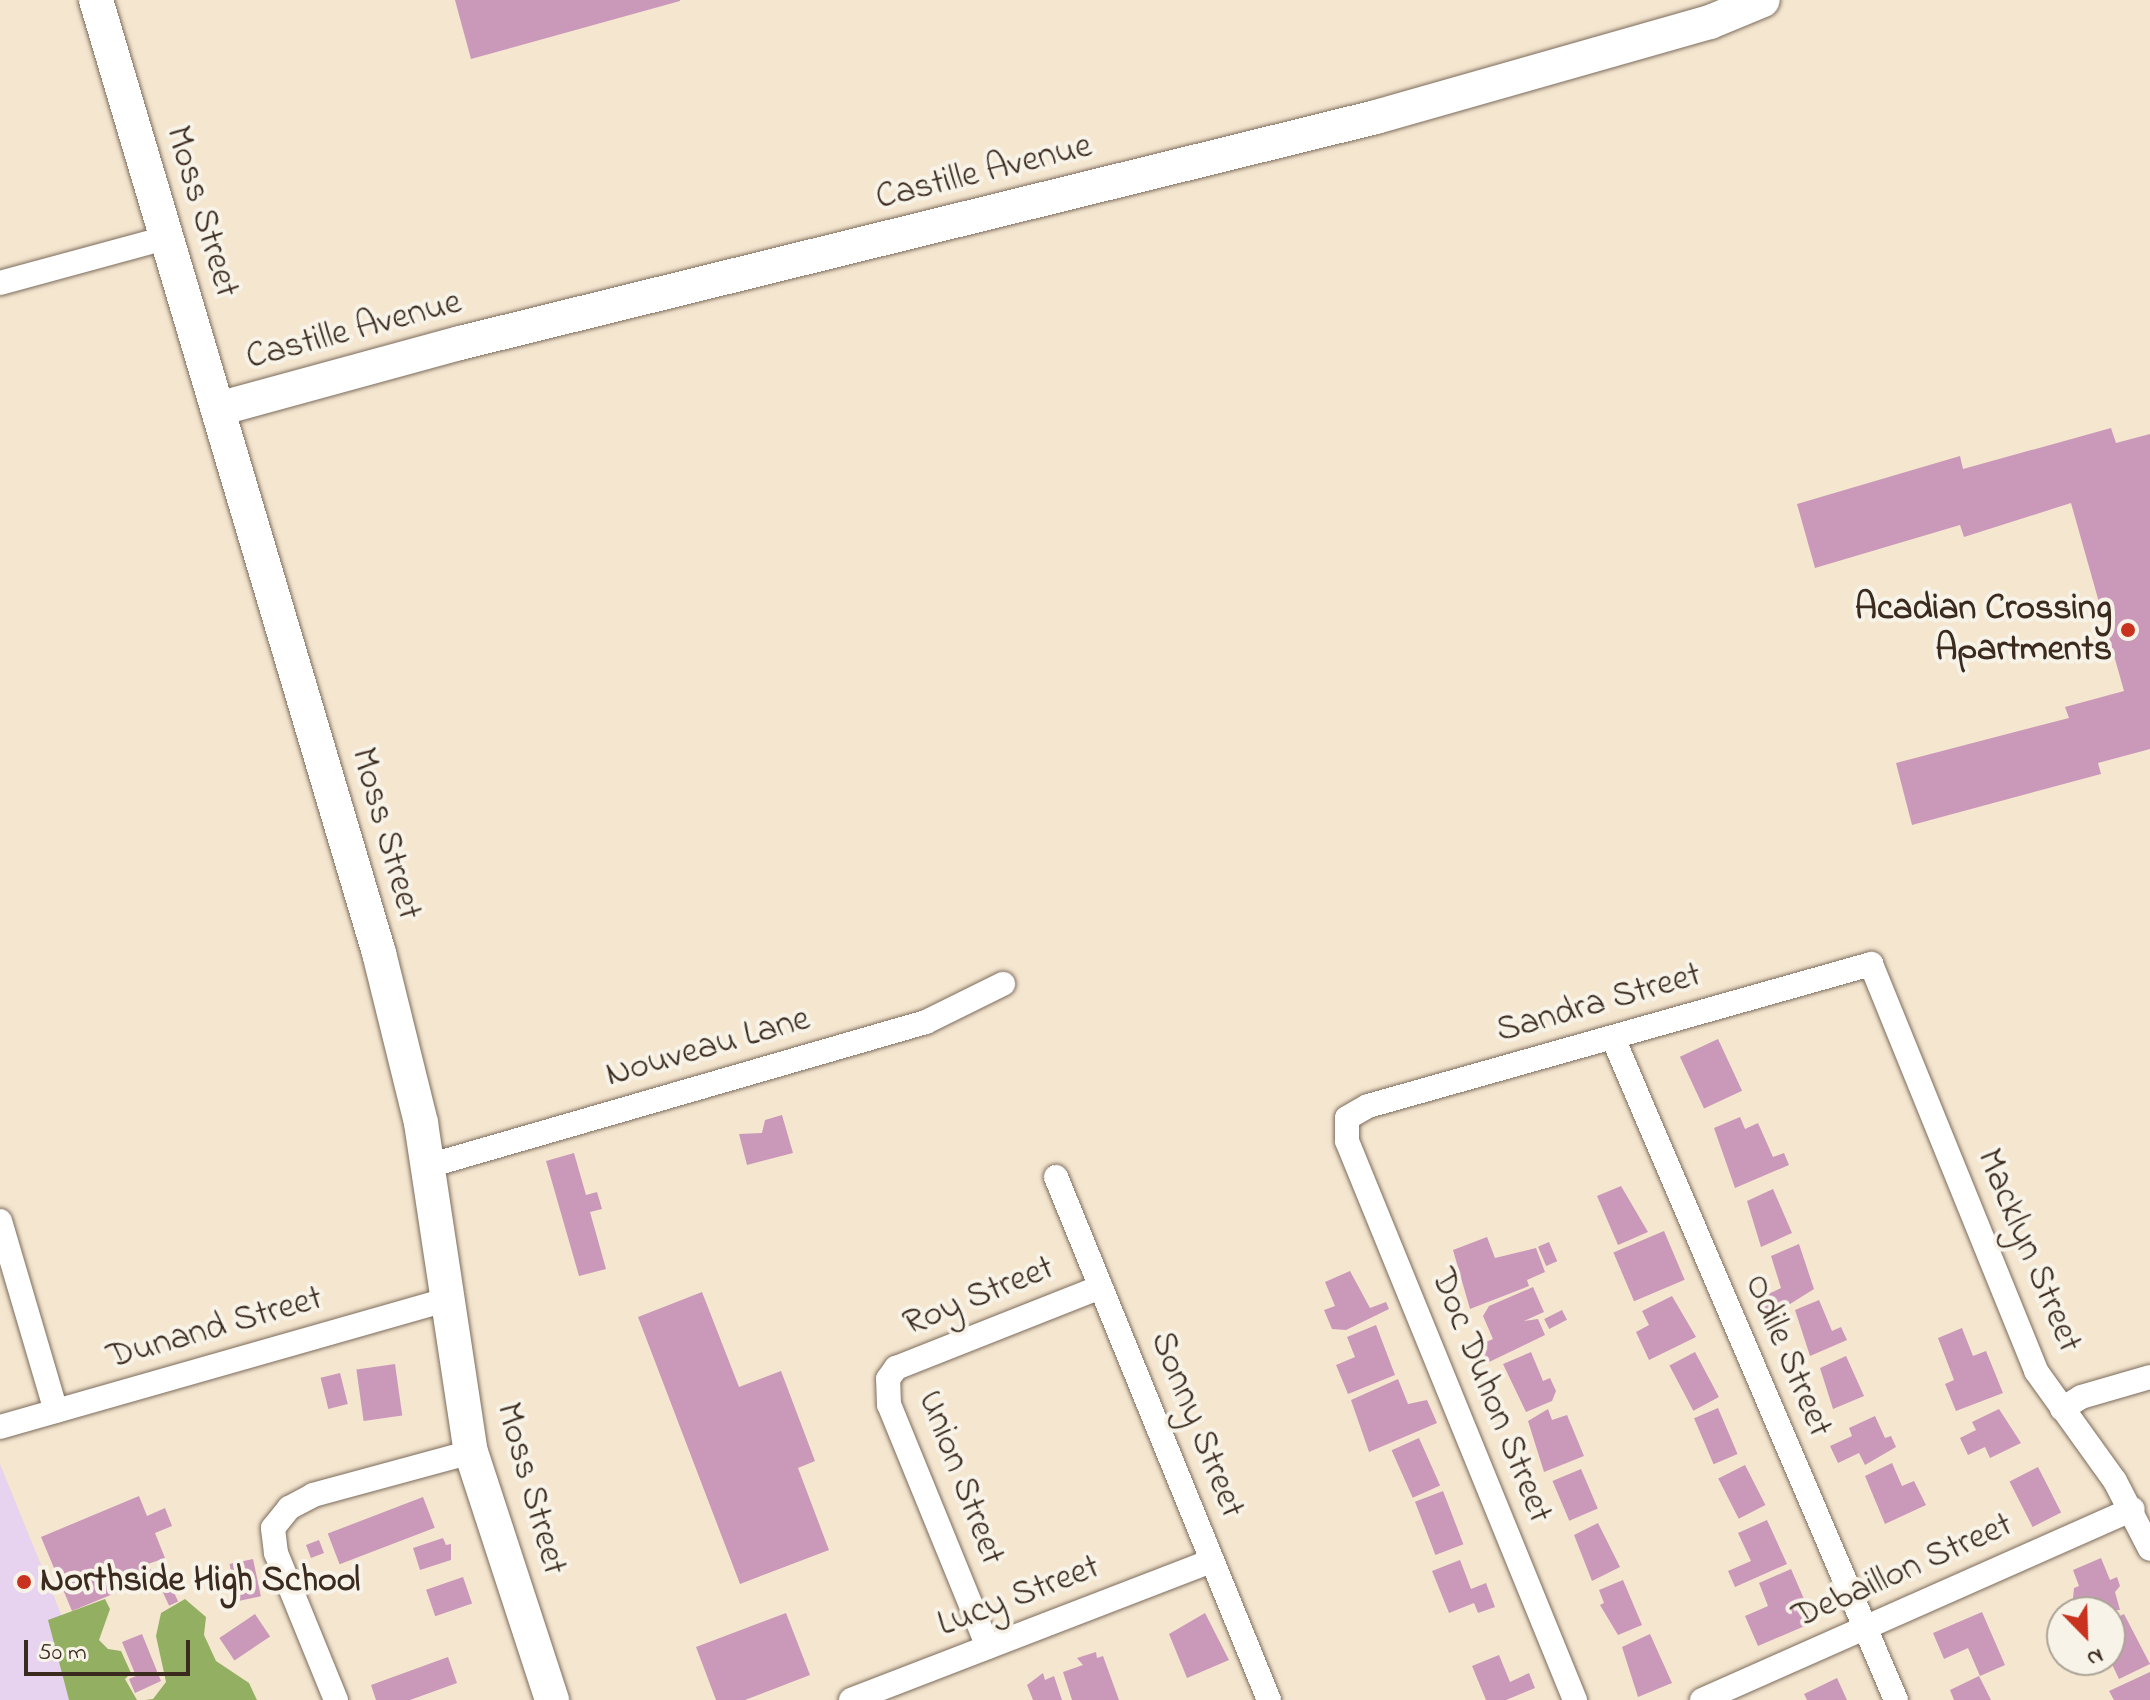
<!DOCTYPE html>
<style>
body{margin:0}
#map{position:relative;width:2150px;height:1700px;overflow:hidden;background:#f5e6d0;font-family:"Indie Flower",sans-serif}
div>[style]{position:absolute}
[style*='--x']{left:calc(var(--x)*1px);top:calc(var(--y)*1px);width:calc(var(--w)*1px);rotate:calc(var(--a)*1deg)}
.built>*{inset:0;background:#e7d2ef}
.forest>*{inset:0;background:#93af61}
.building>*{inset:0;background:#ca99b9;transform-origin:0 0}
.roads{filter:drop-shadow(0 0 2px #7c6c5c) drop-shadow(0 0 2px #7c6c5c)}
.street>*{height:24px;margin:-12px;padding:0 12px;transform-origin:12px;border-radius:12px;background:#fff}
.secondary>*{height:34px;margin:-17px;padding:0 17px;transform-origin:17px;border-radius:17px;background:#fff}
.dots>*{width:22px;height:22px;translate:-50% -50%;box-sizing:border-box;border:4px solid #f7f3e8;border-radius:50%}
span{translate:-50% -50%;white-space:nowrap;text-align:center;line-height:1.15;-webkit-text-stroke:8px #f7f3e8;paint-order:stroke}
.street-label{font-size:36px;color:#3b2a1e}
.poi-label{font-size:36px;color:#3b2a1e;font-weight:700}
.right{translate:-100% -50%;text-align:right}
.left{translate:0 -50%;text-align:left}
.north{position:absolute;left:2046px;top:1596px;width:80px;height:80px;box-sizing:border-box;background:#f7f3e8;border:2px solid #aca397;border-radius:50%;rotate:157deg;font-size:22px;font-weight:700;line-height:32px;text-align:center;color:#3b2a1e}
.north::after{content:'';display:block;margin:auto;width:28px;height:36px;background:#c8321e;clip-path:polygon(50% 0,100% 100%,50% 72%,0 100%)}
.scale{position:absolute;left:24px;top:1640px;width:166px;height:36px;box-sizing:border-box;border:4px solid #3b2a1e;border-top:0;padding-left:10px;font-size:24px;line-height:28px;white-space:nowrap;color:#3b2a1e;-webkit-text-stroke:6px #f7f3e8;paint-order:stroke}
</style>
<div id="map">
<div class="built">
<div style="clip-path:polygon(0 1464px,96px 1700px,0 1700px)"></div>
</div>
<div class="forest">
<div style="clip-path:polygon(105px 1599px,110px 1609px,99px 1640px,108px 1649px,121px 1651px,131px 1673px,125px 1679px,137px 1700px,69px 1700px,48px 1620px)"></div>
<div style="clip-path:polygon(185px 1599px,206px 1617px,204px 1635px,216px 1661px,249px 1683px,257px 1700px,145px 1700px,153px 1699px,166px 1682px,156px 1636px,161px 1613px)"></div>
</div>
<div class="building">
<div style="clip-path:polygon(455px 0,680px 0,680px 1px,471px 59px)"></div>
<div style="clip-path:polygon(2111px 428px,2116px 443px,2150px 434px,2150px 749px,2098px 763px,2101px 774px,1912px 825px,1896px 763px,2069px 718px,2065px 707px,2124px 691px,2071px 503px,1964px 537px,1960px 525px,1815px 568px,1797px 504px,1960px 456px,1963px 469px)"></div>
<div style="left:1718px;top:1039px;width:57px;height:42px;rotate:65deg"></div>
<div style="clip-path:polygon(782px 1115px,793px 1153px,747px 1165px,739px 1134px,762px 1133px,765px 1120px)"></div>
<div style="clip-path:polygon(1740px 1117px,1745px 1129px,1758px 1123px,1773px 1157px,1784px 1153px,1789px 1165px,1735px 1188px,1714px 1128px)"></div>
<div style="clip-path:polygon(574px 1153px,586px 1195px,597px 1192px,602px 1209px,590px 1212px,606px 1269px,579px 1276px,546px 1161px)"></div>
<div style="clip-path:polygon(1621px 1186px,1648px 1232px,1618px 1245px,1597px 1196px)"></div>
<div style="clip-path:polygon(1773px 1189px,1792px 1233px,1761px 1247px,1747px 1201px)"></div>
<div style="left:1664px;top:1231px;width:53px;height:55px;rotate:67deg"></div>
<div style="clip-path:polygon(1487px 1237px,1495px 1258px,1536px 1248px,1545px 1272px,1527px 1280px,1529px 1286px,1470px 1309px,1453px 1250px)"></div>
<div style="left:1549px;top:1242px;width:21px;height:12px;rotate:67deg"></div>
<div style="clip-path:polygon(1799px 1244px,1814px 1289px,1769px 1317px,1760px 1298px,1781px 1288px,1771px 1256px)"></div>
<div style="clip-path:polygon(1350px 1271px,1370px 1308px,1386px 1302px,1389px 1309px,1346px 1330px,1332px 1329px,1324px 1310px,1335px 1306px,1325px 1282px)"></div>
<div style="clip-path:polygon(1533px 1287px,1544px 1312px,1524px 1321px,1538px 1319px,1545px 1335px,1485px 1364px,1477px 1346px,1493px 1339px,1483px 1316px,1489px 1306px)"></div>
<div style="clip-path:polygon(702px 1292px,739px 1387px,781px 1371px,815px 1461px,798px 1468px,829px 1550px,740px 1584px,638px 1317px)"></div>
<div style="clip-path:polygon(1672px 1296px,1696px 1337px,1649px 1360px,1636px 1332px,1649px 1325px,1642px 1311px)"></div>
<div style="clip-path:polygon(1819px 1300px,1832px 1331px,1841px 1327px,1847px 1340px,1810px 1356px,1795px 1310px)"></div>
<div style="left:1562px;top:1310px;width:11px;height:20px;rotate:63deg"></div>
<div style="clip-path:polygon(1376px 1325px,1395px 1375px,1348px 1394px,1336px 1365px,1355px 1357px,1347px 1337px)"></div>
<div style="clip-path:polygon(1962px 1328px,1973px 1356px,1986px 1351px,2003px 1393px,1956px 1411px,1945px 1384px,1954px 1380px,1938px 1338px)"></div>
<div style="clip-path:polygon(1531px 1352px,1543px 1381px,1550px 1378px,1556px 1391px,1552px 1401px,1526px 1412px,1503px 1364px)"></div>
<div style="left:1695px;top:1352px;width:51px;height:29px;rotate:62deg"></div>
<div style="clip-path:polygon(1846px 1356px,1864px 1396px,1833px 1409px,1820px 1368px)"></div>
<div style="left:395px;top:1364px;width:52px;height:39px;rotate:82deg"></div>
<div style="left:340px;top:1373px;width:32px;height:20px;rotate:76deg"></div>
<div style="clip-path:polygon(1398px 1379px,1408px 1404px,1427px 1400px,1437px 1423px,1369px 1452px,1351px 1400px)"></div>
<div style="left:1718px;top:1408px;width:50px;height:26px;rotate:67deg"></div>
<div style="clip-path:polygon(1548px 1409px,1552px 1420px,1567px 1415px,1584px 1456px,1544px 1472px,1528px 1421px)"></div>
<div style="clip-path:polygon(1999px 1409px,2021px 1443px,1990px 1458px,1985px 1447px,1968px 1455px,1960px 1438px,1976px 1430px,1972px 1422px)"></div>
<div style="clip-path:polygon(1875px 1416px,1885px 1438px,1891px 1436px,1896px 1447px,1865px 1465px,1859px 1453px,1838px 1463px,1830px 1446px,1852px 1436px,1849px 1428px)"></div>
<div style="left:1419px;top:1438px;width:52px;height:30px;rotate:66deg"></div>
<div style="clip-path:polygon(1892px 1463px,1902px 1486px,1914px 1481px,1926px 1505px,1885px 1524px,1865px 1476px)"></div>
<div style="left:1745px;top:1465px;width:45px;height:30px;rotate:63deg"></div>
<div style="left:2038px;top:1467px;width:51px;height:32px;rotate:63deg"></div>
<div style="left:1581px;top:1469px;width:43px;height:31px;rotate:67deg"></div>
<div style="left:1443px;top:1491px;width:57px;height:30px;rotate:69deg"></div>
<div style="clip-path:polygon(139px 1496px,147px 1516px,165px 1508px,172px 1526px,155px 1533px,165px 1558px,148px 1564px,154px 1577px,72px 1611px,41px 1537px)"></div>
<div style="left:423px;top:1497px;width:33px;height:102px;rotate:69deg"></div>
<div style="clip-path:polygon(1767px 1520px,1787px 1564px,1735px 1587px,1728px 1571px,1751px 1561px,1738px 1533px)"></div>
<div style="clip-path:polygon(1598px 1523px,1620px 1567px,1592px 1581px,1574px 1535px)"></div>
<div style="clip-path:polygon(443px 1538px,446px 1545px,451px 1544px,451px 1560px,420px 1570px,413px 1548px)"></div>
<div style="left:319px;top:1540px;width:14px;height:14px;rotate:69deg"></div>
<div style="clip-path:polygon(2101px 1558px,2110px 1580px,2117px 1577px,2120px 1586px,2115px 1592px,2120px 1610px,2079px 1612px,2073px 1598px,2074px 1588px,2079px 1586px,2073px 1570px)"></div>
<div style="left:253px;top:1559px;width:38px;height:24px;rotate:78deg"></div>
<div style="clip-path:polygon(1460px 1560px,1471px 1589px,1486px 1583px,1495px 1607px,1478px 1613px,1474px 1603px,1449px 1613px,1432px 1571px)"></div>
<div style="clip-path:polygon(1791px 1569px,1814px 1622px,1758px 1646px,1745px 1616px,1768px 1606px,1759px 1583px)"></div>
<div style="left:463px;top:1577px;width:28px;height:39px;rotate:71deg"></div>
<div style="clip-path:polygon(1623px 1580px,1642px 1625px,1618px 1635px,1600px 1605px,1604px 1603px,1599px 1590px)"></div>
<div style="left:171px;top:1586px;width:17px;height:10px;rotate:65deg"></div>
<div style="clip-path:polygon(1982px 1612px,2005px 1665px,1980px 1676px,1968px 1648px,1944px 1659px,1933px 1633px)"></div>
<div style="clip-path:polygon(786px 1613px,810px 1675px,745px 1700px,716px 1700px,696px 1647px)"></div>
<div style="clip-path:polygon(1205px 1613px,1229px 1660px,1187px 1678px,1169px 1634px)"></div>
<div style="left:255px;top:1614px;width:27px;height:43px;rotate:56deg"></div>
<div style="clip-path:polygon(2124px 1614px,2150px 1664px,2119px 1679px,2110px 1660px,2110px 1621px)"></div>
<div style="clip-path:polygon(142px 1634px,161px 1681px,135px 1693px,129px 1679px,136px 1676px,122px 1642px)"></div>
<div style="clip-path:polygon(1650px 1634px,1672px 1683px,1638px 1697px,1622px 1647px)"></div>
<div style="clip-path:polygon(1096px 1652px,1097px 1658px,1103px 1656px,1119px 1700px,1072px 1700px,1063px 1672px,1083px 1665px,1077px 1658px)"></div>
<div style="clip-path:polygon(1499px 1655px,1510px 1682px,1529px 1673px,1535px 1688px,1506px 1700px,1486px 1700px,1472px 1666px)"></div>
<div style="clip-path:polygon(448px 1657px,457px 1683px,410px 1700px,376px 1700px,371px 1685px)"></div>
<div style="clip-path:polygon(2150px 1672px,2150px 1700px,2114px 1700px,2109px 1691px)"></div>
<div style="clip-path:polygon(1043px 1673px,1045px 1680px,1054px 1676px,1062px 1700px,1033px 1700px,1027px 1685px)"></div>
<div style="clip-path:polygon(1979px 1676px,1991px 1700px,1954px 1700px,1950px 1690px)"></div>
<div style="clip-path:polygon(1837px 1678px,1847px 1700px,1807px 1700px,1804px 1694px)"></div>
</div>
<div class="roads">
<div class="street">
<div style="--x:0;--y:283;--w:172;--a:-15.2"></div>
<div style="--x:1613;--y:1038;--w:720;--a:66.85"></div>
<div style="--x:428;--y:1166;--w:518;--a:-16.13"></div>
<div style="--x:926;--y:1022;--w:86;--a:-26.3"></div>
<div style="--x:1056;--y:1177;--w:565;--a:67.84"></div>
<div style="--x:0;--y:1221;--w:198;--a:73.6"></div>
<div style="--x:2062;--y:1409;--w:22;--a:-32"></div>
<div style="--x:2081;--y:1397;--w:72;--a:-16.2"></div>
<div style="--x:0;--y:1427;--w:467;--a:-15.9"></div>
<div style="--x:988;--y:1647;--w:261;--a:-112.2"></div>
<div style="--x:889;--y:1405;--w:26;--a:-92"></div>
<div style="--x:888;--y:1379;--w:14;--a:-54"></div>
<div style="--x:896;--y:1368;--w:220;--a:-21.6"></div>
<div style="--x:336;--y:1700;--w:159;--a:-112.2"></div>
<div style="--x:276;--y:1553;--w:25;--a:-97"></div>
<div style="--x:273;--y:1528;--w:26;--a:-51"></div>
<div style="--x:289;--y:1508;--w:27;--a:-28"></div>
<div style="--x:313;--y:1495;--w:164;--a:-15.2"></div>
<div style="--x:851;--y:1700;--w:387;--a:-21.1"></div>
<div style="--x:1575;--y:1700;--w:604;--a:-112.19"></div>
<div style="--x:1347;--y:1141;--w:23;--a:-90"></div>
<div style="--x:1347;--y:1118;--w:24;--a:-30"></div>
<div style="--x:1368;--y:1106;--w:523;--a:-15.76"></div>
<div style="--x:1871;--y:964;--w:439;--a:67.9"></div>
<div style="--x:2036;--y:1371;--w:135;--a:54.3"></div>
<div style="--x:2115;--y:1481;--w:76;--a:62.8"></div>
<div style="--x:1702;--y:1700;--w:471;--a:-23.9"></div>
</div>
<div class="secondary">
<div style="--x:96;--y:0;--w:994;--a:73.46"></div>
<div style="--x:379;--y:953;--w:175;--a:76.1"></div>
<div style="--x:421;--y:1123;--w:333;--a:81.4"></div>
<div style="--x:471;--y:1452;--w:261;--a:71.9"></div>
<div style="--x:218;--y:409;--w:251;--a:-15.3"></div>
<div style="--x:460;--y:343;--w:943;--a:-13.86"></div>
<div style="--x:1376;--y:117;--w:347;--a:-15.9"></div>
<div style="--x:1710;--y:22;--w:57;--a:-22.5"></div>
</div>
</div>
<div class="dots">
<div style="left:2128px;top:630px;background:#c8321e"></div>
<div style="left:24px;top:1582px;background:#c8321e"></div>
</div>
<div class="street-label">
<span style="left:984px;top:173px;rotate:-14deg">Castille Avenue</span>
<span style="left:201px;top:212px;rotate:73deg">Moss Street</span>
<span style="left:354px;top:331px;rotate:-15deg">Castille Avenue</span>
<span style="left:385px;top:834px;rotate:74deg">Moss Street</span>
<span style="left:1599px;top:1004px;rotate:-16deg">Sandra Street</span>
<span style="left:708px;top:1048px;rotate:-16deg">Nouveau Lane</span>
<span style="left:2028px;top:1251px;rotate:67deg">Macklyn Street</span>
<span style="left:979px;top:1297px;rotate:-22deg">Roy Street</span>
<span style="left:215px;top:1329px;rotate:-16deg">Dunand Street</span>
<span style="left:1787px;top:1356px;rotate:67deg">Odile Street</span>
<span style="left:1490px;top:1396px;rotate:68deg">Doc Duhon Street</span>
<span style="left:1196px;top:1425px;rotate:68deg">Sonny Street</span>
<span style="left:960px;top:1478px;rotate:69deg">Union Street</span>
<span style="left:530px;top:1489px;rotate:74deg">Moss Street</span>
<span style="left:1903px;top:1572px;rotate:-24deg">Debaillon Street</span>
<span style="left:1019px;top:1597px;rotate:-21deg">Lucy Street</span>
</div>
<div class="poi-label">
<span class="right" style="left:2112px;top:630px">Acadian Crossing<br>Apartments</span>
<span class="left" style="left:40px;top:1582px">Northside High School</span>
</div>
<div class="north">N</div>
<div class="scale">50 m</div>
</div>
